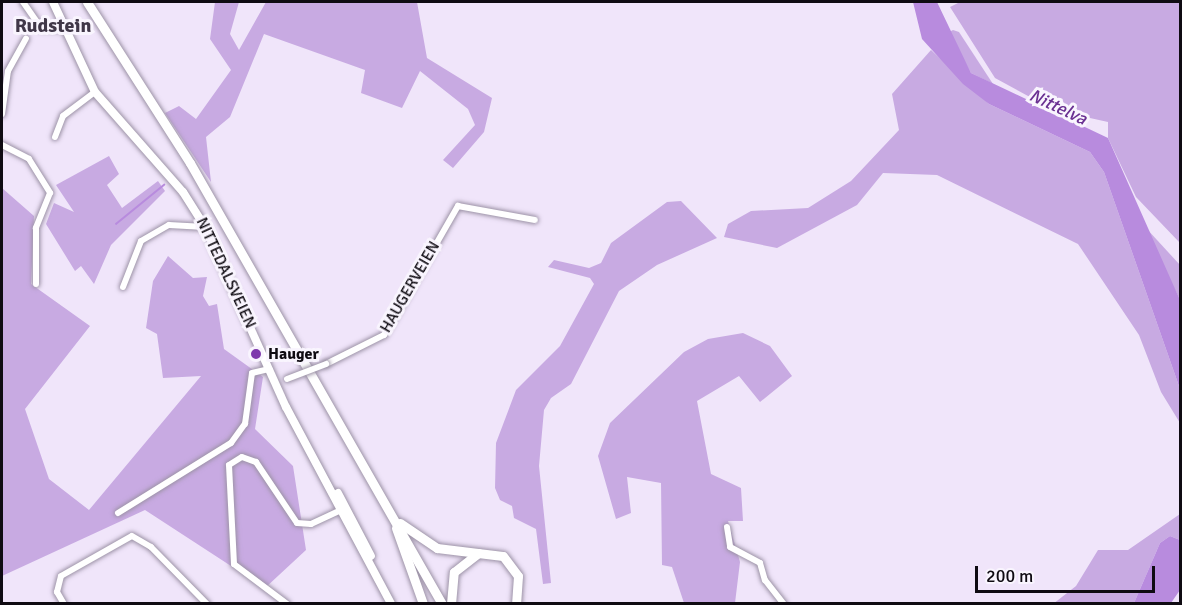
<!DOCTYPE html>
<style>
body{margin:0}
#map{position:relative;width:1182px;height:605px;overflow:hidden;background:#f0e5fa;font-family:Signika,sans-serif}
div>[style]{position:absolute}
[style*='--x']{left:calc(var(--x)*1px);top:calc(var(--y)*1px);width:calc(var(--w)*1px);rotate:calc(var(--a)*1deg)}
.green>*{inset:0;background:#c8aae2}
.water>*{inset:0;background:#b88bde}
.stream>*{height:1.5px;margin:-0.75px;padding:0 0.75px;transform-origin:0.75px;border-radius:0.75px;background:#b88bde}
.roads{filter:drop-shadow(0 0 2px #9d93a7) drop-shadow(0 0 2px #9d93a7)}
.minor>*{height:6px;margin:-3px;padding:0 3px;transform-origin:3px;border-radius:3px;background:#fff}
.secondary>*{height:8px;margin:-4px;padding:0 4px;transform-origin:4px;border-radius:4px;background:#fff}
.trunk>*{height:9px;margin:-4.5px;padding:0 4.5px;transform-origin:4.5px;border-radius:4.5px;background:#fff}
.bridges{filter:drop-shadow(0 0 2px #9d93a7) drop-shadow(0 0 2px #9d93a7)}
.minor-bridge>*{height:6px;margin:-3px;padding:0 3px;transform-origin:3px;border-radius:3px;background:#fff}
.dots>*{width:16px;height:16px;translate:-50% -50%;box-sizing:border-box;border:3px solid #f9f5fe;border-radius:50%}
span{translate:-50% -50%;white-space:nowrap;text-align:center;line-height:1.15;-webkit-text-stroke:6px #f9f5fe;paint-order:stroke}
.street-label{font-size:16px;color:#0f0b12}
.poi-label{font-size:16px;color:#0f0b12;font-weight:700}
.left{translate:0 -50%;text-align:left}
.water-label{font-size:18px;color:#6a3092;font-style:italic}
.quarter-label{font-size:20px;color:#403748;font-weight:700}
.frame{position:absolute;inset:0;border:3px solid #0f0b12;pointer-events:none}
.scale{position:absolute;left:975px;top:566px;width:180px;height:27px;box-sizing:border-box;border:3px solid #0f0b12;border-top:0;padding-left:8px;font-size:18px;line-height:21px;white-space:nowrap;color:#0f0b12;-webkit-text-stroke:4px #f9f5fe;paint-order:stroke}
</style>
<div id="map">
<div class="green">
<div style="clip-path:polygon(215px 2px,239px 2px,230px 34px,239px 50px,266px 2px,417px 2px,427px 58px,492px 98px,484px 132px,453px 168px,443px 160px,475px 125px,468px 109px,420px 71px,402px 108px,361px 93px,365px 70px,264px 34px,230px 117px,206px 137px,211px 182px,165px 113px,179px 106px,196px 119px,231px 70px,210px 39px)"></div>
<div style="clip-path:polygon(960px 2px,1180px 2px,1180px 243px,1136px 197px,1108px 138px,1108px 122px,1054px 110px,995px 78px,950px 7px)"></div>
<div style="clip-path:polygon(953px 30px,959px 32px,993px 84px,971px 73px,949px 32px)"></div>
<div style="clip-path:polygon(931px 50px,989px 104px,1090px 152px,1104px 172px,1180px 389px,1180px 423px,1161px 392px,1139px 335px,1078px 244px,937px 175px,883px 173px,857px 205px,777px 248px,724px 237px,728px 224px,751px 211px,808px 208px,851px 181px,899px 130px,892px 94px)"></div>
<div style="clip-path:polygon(109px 156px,119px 174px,107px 185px,122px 208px,158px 181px,165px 191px,111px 245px,94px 284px,81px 266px,75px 271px,46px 224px,54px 203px,74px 212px,56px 185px)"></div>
<div style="clip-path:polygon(2px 188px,34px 216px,31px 284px,90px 326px,25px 409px,49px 479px,89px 510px,201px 376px,163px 378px,157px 334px,146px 328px,153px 281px,168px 256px,193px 278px,207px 277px,203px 296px,209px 306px,217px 304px,224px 349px,263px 377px,255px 429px,293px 466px,306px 550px,265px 588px,145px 510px,2px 576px)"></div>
<div style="clip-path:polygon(681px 201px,717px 238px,657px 265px,619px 291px,571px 384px,551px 398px,544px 410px,539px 466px,551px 583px,543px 584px,536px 529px,514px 518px,512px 506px,500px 500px,495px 488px,496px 443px,516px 390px,560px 346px,594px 284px,590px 278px,548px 267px,554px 260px,589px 268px,601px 263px,611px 243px,667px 202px)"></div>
<div style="clip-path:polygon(1146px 228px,1180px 265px,1180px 300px,1157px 253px)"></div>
<div style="clip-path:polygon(743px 333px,770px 346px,792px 376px,760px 402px,739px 376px,697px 401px,711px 474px,741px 488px,743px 521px,728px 521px,740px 562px,735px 603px,684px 603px,672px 567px,662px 565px,661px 483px,627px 477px,631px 513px,616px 519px,598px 456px,610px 423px,684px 352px,708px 339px)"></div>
<div style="clip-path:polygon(1180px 514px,1180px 540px,1170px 536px,1160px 543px,1134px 603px,1053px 604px,1076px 586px,1098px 550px,1128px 550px)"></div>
</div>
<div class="water">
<div style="clip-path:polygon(913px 2px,937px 2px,971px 73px,1108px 138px,1180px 300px,1180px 389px,1104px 172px,1090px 152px,989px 104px,963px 84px,922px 39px)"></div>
<div style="clip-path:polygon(1170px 536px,1180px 540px,1180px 590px,1171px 603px,1134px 603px,1160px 543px)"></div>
</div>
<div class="stream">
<div style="--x:116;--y:224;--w:62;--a:-39.1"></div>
</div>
<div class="roads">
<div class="minor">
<div style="--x:23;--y:2;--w:32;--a:55"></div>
<div style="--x:41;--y:28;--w:24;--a:2"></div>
<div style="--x:2;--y:114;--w:43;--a:-82.1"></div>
<div style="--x:8;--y:71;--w:37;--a:-61"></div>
<div style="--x:55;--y:137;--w:22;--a:-69"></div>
<div style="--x:63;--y:116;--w:40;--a:-37"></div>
<div style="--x:2;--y:145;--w:30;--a:27"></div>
<div style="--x:29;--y:159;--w:40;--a:58"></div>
<div style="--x:50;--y:193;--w:38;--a:112"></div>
<div style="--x:36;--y:228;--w:56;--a:90"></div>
<div style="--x:123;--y:287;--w:49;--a:-68.6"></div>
<div style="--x:141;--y:241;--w:32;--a:-30"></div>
<div style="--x:169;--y:225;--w:36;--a:3"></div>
<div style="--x:326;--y:364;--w:65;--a:-26.6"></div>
<div style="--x:384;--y:335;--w:149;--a:-60.2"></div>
<div style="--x:458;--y:206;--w:78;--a:10.3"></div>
<div style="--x:118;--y:513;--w:133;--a:-31.8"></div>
<div style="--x:231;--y:443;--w:24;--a:-54"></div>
<div style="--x:245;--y:424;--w:51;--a:-82.2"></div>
<div style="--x:252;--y:373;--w:18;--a:-13"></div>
<div style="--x:727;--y:527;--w:20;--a:81"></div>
<div style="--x:730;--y:547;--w:34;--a:28"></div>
<div style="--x:760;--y:563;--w:18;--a:74"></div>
<div style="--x:765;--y:580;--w:31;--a:52"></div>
<div style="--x:64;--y:604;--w:14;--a:-120"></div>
<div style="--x:57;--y:592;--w:16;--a:-76"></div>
<div style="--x:61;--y:576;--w:81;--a:-29.4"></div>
<div style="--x:132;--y:536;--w:22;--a:30"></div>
<div style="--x:151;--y:547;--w:80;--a:45.5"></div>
<div style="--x:287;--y:604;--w:66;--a:-143"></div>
<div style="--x:234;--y:564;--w:99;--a:-92.9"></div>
<div style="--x:229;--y:465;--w:15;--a:-32"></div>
<div style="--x:242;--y:457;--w:15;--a:20"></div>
<div style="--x:256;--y:462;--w:73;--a:56.1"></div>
<div style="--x:297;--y:523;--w:14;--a:4"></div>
<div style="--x:311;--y:524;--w:35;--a:-25"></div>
</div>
<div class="secondary">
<div style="--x:53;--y:2;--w:99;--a:65"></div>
<div style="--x:95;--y:92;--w:133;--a:48.7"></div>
<div style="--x:183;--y:192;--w:41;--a:57.8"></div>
<div style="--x:205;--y:227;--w:197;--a:65.8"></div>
<div style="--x:286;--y:407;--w:223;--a:61.9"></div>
<div style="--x:338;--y:493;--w:71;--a:62.4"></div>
</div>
<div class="trunk">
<div style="--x:87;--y:2;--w:191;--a:57.4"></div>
<div style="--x:190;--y:163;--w:508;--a:60.26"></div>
<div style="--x:400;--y:523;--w:45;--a:34"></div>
<div style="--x:437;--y:548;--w:66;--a:6.9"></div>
<div style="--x:503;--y:556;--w:25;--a:53"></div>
<div style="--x:518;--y:576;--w:28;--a:94"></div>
<div style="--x:396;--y:528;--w:81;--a:70.4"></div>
<div style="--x:451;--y:604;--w:32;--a:-85"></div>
<div style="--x:454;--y:572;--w:31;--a:-38"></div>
</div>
</div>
<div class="bridges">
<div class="minor-bridge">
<div style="--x:287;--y:379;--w:42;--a:-21"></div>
</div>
</div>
<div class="dots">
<div style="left:256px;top:354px;background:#7e39ac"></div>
</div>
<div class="street-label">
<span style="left:226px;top:273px;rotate:65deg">NITTEDALSVEIEN</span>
<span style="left:410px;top:287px;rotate:-60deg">HAUGERVEIEN</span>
</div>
<div class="poi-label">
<span class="left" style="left:268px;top:354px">Hauger</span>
</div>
<div class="water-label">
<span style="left:1058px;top:107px;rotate:25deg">Nittelva</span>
</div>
<div class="quarter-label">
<span style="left:53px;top:25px">Rudstein</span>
</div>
<div class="frame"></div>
<div class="scale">200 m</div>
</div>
